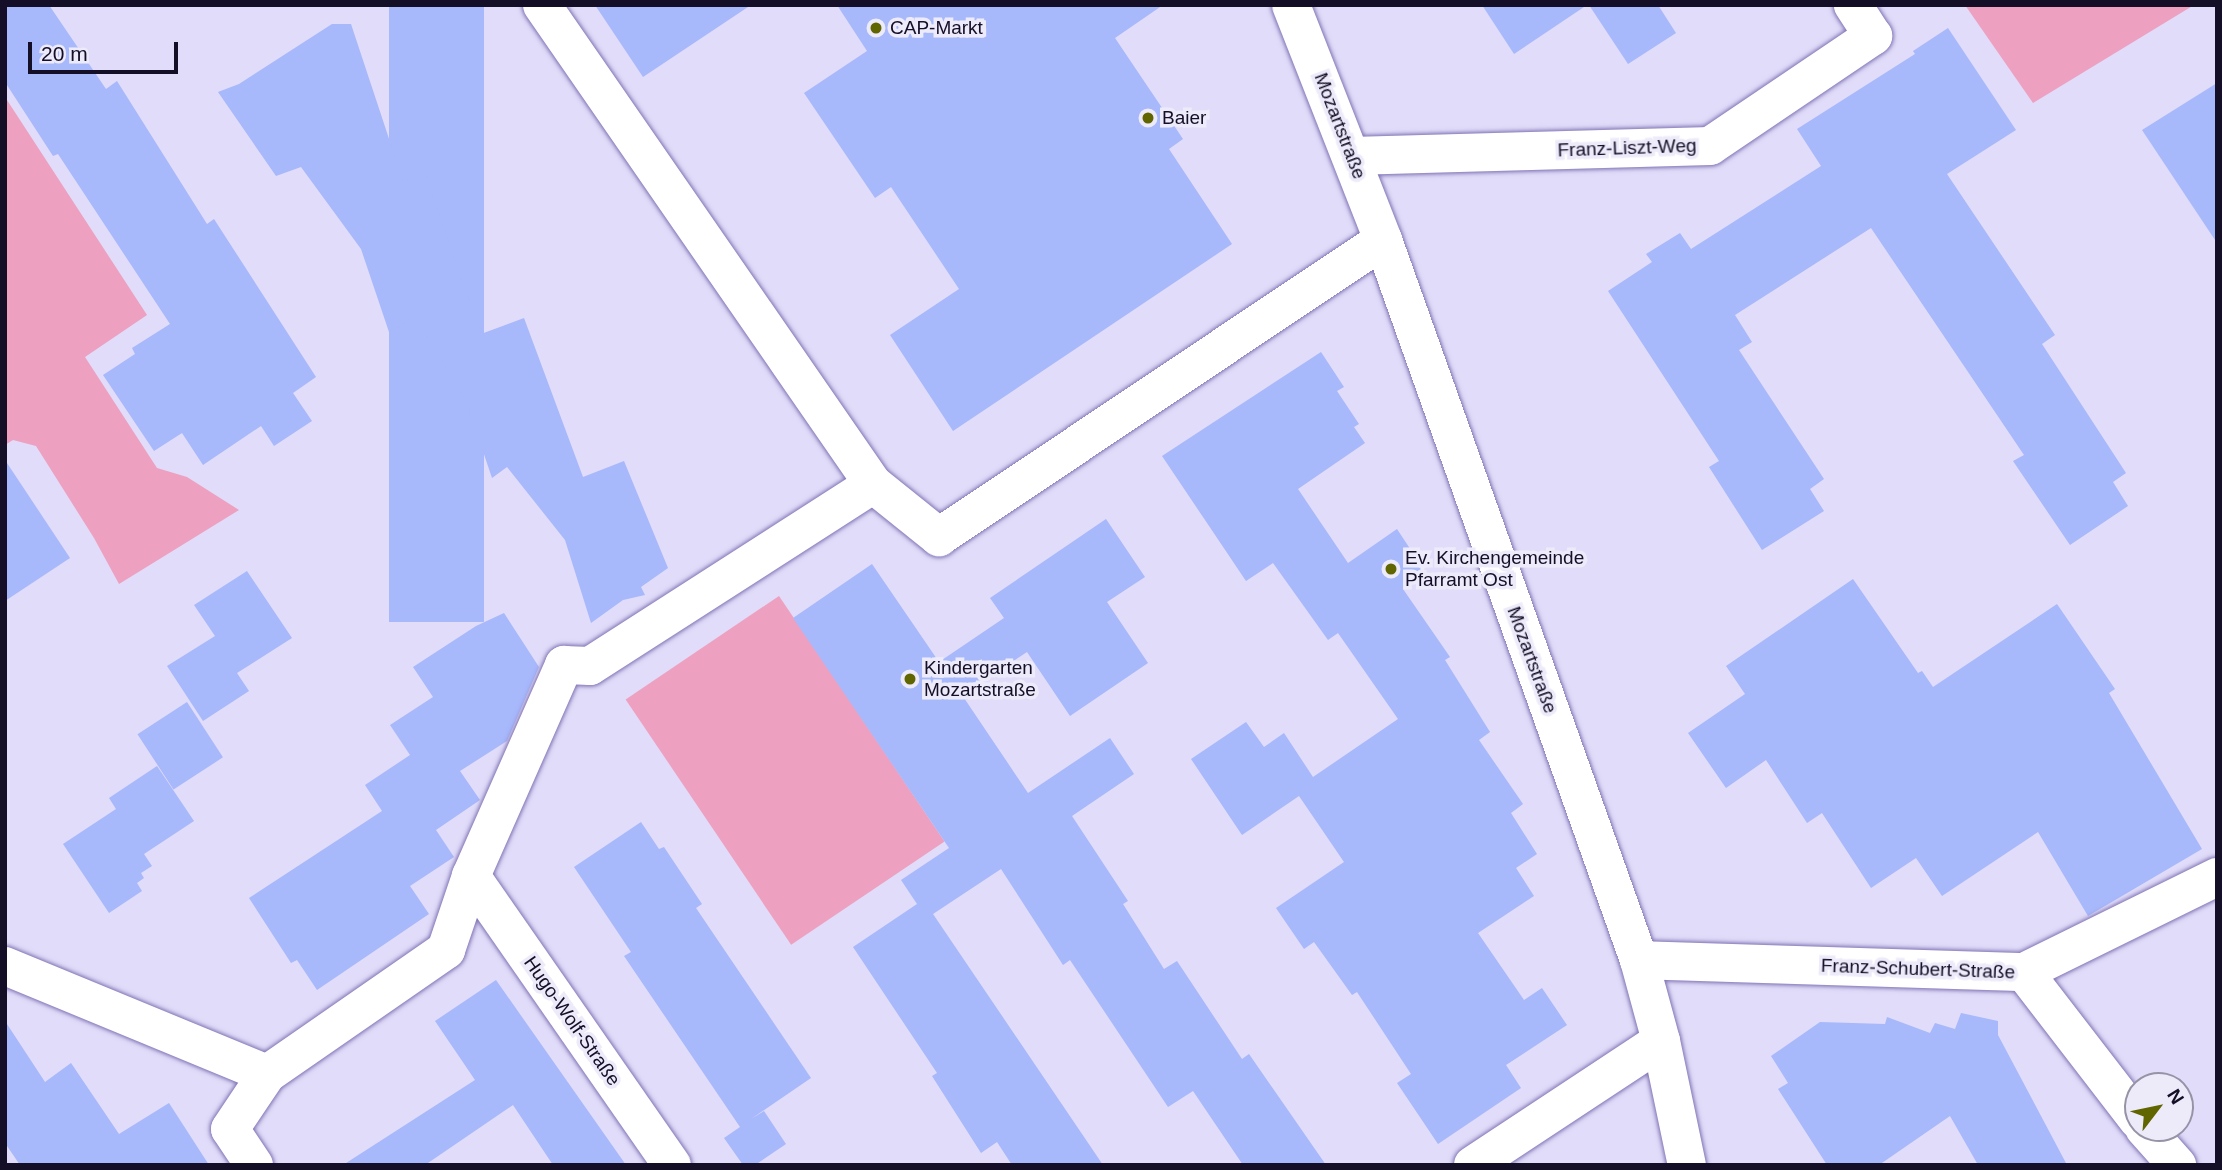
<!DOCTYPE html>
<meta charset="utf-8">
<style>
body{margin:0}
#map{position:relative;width:2222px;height:1170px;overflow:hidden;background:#e0dcf9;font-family:Arial,sans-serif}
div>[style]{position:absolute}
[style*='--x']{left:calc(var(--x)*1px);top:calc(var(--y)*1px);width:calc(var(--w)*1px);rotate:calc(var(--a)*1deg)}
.green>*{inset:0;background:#eda0c0;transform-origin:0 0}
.building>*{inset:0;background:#a7b8fb;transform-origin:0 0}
.roads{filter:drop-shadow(0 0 2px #8173b5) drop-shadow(0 0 2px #8173b5)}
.street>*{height:38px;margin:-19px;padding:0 19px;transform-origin:19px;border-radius:19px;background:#fff}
.dots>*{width:19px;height:19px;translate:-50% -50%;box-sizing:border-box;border:4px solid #edebfa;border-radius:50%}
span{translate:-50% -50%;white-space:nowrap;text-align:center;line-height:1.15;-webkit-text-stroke:7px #edebfa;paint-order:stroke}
.poi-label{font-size:19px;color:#140e27}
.left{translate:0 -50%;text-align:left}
.street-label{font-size:19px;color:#140e27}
.frame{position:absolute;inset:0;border:7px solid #140e27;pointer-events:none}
.north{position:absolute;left:2124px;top:1072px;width:70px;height:70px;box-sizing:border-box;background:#edebfa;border:2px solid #9693a6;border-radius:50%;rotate:58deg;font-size:19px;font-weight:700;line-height:28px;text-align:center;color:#140e27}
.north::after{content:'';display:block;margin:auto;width:24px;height:32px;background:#606500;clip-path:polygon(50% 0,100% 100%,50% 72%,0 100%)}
.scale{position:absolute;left:28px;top:42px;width:150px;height:32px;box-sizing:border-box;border:4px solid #140e27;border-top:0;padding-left:9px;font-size:21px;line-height:24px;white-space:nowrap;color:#140e27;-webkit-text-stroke:5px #edebfa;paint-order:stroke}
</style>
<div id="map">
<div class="green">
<div style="clip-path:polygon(1965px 5px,2194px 5px,2033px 103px)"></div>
<div style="clip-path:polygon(5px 97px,147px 315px,85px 357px,157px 468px,187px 477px,239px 510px,119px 584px,94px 538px,36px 446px,13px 440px,5px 445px)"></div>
<div style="left:779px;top:596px;width:296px;height:185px;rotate:56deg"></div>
</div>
<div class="building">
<div style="clip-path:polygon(5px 5px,49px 5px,106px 89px,117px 81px,207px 224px,214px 219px,316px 377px,293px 393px,312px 421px,274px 446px,261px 426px,203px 465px,182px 433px,154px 451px,103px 375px,135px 354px,132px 348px,170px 324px,58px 154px,53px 156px,5px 82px)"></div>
<div style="left:389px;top:5px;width:95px;height:617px"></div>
<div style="clip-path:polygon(595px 5px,751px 5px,643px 77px)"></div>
<div style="clip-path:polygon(837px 5px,1163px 5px,1115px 38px,1183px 139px,1169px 149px,1232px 244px,953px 431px,890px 335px,959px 289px,891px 187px,875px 198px,804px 93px,867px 51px)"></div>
<div style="clip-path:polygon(1482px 5px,1587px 5px,1514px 54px)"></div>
<div style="clip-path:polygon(1589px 5px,1658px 5px,1676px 33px,1628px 64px)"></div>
<div style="clip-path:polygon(332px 24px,351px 24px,403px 181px,425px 174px,481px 334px,524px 318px,583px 477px,624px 461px,668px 568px,641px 587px,645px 595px,623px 600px,591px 623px,565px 540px,507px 467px,492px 478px,466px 401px,415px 317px,389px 332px,361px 249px,301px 167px,276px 176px,218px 92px,239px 84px)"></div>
<div style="clip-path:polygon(1948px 28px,2016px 130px,1947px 174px,2055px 335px,2042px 344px,2126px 473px,2113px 482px,2128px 506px,2070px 545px,2013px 461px,2024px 455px,1871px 228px,1735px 315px,1752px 342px,1739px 350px,1824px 479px,1810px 489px,1824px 511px,1762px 550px,1709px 467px,1719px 461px,1608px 291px,1652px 262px,1646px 254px,1680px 233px,1691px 249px,1821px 166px,1797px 129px,1915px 54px,1913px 51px)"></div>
<div style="clip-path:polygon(2217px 83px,2217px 243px,2142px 130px)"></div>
<div style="clip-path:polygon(1321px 352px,1344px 387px,1337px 391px,1359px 424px,1354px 427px,1365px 443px,1298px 489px,1348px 563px,1397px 529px,1426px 573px,1403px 589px,1450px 657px,1445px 660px,1490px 732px,1479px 740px,1523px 804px,1511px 813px,1537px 854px,1516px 868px,1534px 896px,1478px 933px,1524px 1000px,1542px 988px,1567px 1025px,1506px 1065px,1521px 1088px,1438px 1144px,1397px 1083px,1411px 1074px,1357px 992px,1352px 995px,1314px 942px,1304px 949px,1276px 908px,1344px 862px,1299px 796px,1242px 835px,1191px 759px,1246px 722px,1264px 747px,1284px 733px,1313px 777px,1398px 719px,1338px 633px,1328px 640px,1273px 563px,1246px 581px,1162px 456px)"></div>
<div style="clip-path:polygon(5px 460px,70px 558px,5px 601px)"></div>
<div style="clip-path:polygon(1106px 519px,1145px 577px,1107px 602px,1148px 663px,1070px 716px,1027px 652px,962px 695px,1028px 793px,1110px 738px,1134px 774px,1072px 816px,1128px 901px,1123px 904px,1164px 969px,1177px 961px,1242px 1059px,1249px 1054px,1326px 1165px,1243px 1165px,1193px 1091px,1168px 1107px,1070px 960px,1063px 965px,1001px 869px,933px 914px,1103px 1165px,1012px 1165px,997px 1142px,981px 1153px,932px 1076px,937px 1073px,853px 947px,917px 904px,901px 880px,949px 848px,793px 618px,872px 564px,939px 662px,1004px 618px,990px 598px)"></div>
<div style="clip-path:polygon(247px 571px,292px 638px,237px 673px,249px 691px,203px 721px,167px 666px,215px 636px,194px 605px)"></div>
<div style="clip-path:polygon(1853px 579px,1918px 673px,1922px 671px,1933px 687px,2057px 604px,2115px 689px,2109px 693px,2202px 849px,2088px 916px,2038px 832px,1942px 896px,1916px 858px,1871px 888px,1822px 813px,1807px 823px,1766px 760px,1726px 788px,1688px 733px,1745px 694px,1726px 666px)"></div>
<div style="clip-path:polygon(504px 613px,539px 667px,507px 741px,460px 771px,480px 800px,436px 830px,454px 857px,410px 886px,429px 914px,317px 990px,297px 960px,291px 963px,249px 898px,382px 811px,365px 785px,410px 755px,390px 725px,433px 697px,413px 667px,476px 626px)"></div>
<div style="left:187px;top:702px;width:66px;height:59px;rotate:57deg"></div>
<div style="clip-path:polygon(157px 766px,194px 821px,144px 854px,152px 866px,141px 873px,144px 878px,137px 883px,142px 891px,109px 913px,63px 844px,116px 809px,109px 798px)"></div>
<div style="clip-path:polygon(641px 822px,659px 849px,664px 847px,702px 904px,696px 908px,811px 1078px,751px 1119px,764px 1111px,786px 1144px,755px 1165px,743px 1165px,724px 1138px,740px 1127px,624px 956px,631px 952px,574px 867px)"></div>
<div style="clip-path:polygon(496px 980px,626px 1165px,553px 1165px,513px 1105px,425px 1165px,343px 1165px,475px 1080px,435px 1021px)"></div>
<div style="clip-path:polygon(1961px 1013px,1998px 1021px,1998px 1035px,2067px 1165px,1978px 1165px,1950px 1116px,1879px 1165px,1827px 1165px,1778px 1089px,1788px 1083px,1771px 1056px,1820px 1022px,1885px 1024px,1887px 1017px,1930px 1033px,1935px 1023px,1955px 1029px)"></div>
<div style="clip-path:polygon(5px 1021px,45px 1082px,71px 1063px,119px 1134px,169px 1103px,209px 1165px,20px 1165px,5px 1143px)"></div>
</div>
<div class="roads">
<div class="street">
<div style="--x:1291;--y:5;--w:252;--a:68.6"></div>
<div style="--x:1383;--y:240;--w:764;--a:70.43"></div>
<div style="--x:1639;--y:960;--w:84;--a:74.8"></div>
<div style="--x:1661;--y:1041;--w:127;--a:78.2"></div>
<div style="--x:1352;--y:156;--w:358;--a:-1.6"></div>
<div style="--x:1710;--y:146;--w:197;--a:-34"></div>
<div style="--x:1873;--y:36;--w:37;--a:-123"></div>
<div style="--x:873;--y:484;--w:85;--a:38.8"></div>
<div style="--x:939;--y:537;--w:534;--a:-33.78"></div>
<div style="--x:471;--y:876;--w:352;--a:55.2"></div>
<div style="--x:1639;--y:960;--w:385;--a:1.8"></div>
<div style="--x:2024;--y:972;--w:215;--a:-26.2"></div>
<div style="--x:5;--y:966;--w:283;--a:22.4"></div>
<div style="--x:267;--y:1074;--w:218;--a:-34.7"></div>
<div style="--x:446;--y:950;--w:78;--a:-71.3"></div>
<div style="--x:471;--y:876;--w:231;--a:-66.2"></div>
<div style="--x:564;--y:665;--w:26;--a:2"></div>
<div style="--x:590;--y:666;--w:336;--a:-32.7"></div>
<div style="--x:873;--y:484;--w:582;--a:-124.65"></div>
<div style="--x:2024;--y:972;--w:187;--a:52.4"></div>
<div style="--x:2144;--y:1128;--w:50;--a:48.3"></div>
<div style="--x:254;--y:1165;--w:43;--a:-123.7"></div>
<div style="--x:230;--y:1129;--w:66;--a:-56.1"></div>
<div style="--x:1473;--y:1165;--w:225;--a:-33.4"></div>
</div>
</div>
<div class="dots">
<div style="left:876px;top:28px;background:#606500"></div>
<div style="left:1148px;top:118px;background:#606500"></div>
<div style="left:1391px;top:569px;background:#606500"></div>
<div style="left:910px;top:679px;background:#606500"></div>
</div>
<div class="poi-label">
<span class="left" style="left:890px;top:28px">CAP-Markt</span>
<span class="left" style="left:1162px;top:118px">Baier</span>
<span class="left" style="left:1405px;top:569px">Ev. Kirchengemeinde<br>Pfarramt Ost</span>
<span class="left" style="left:924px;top:679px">Kindergarten<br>Mozartstraße</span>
</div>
<div class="street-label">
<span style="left:1340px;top:126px;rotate:69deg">Mozartstraße</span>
<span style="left:1627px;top:148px;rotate:-2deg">Franz-Liszt-Weg</span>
<span style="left:1532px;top:660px;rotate:70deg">Mozartstraße</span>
<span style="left:1918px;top:969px;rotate:2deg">Franz-Schubert-Straße</span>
<span style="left:572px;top:1021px;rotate:55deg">Hugo-Wolf-Straße</span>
</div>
<div class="frame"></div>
<div class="north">N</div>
<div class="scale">20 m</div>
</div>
